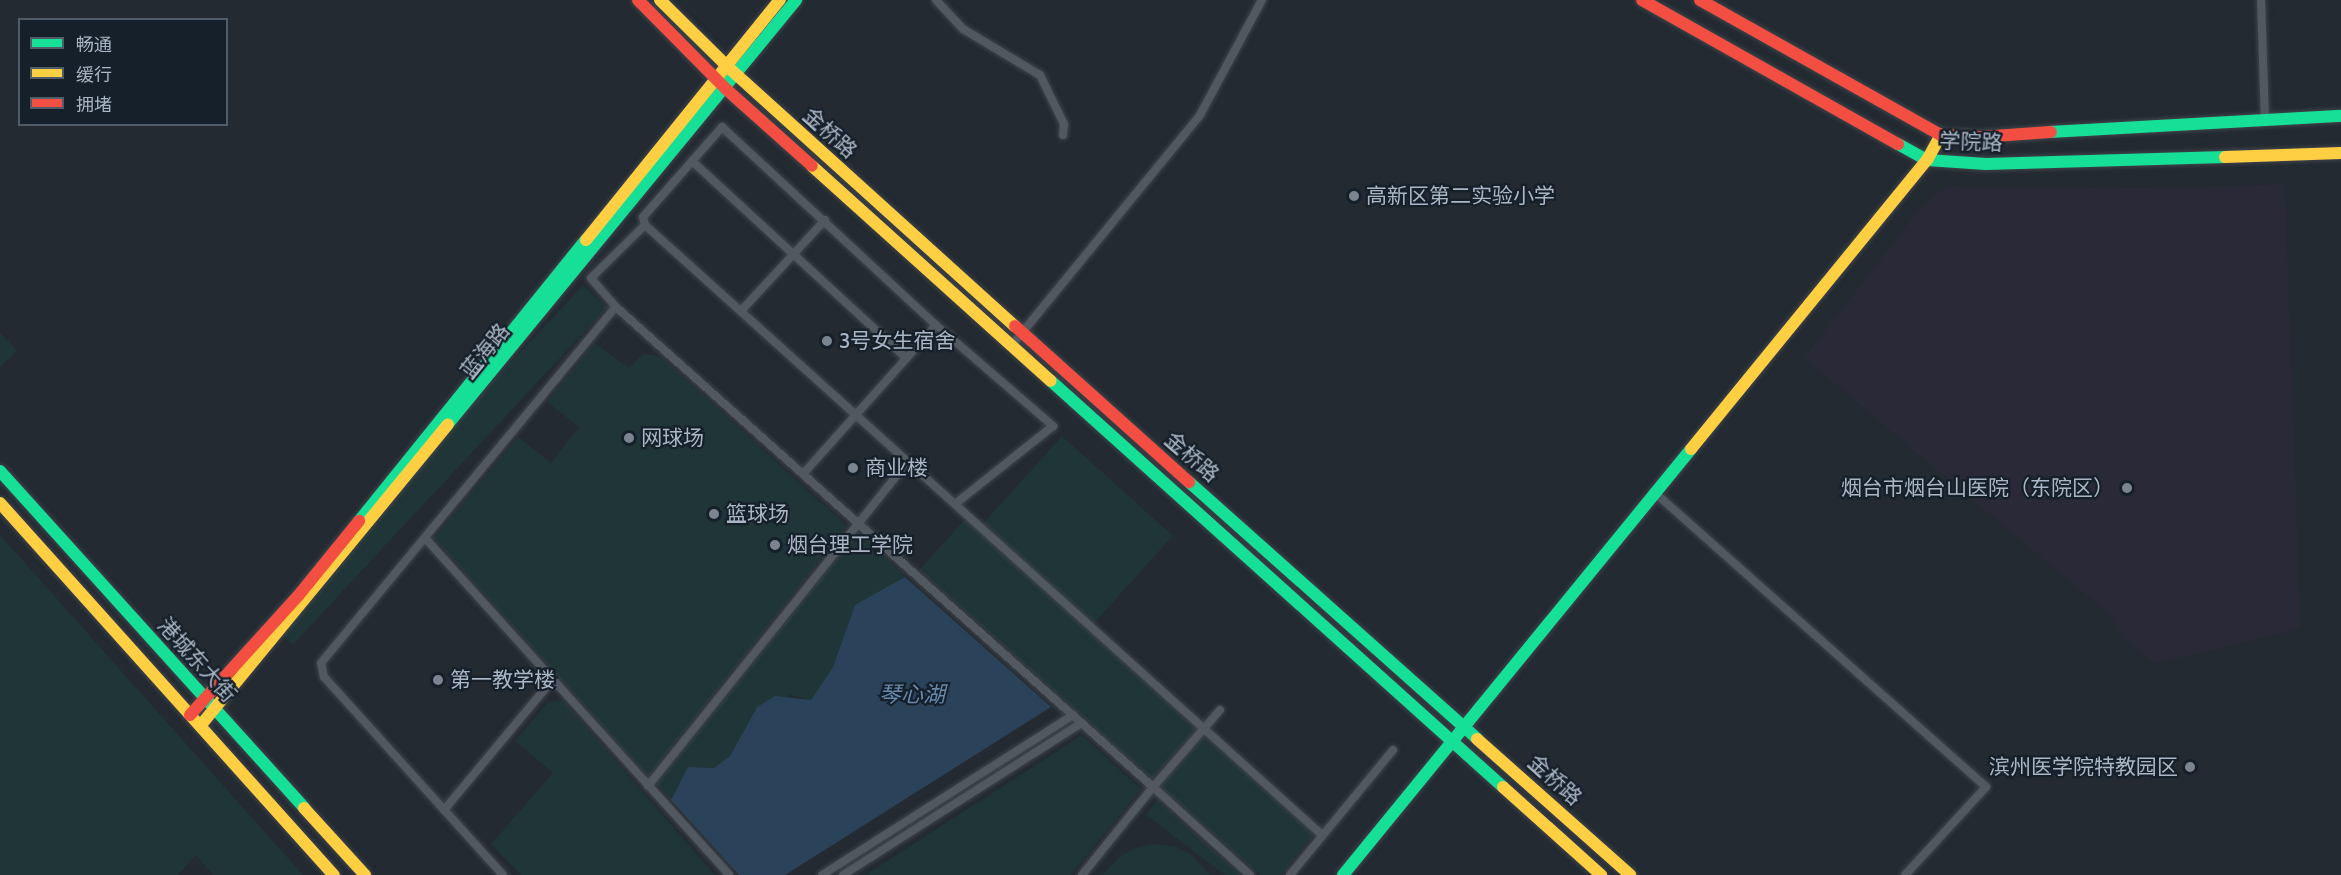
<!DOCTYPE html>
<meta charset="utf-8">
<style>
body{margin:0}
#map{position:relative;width:2341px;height:875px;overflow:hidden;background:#232a31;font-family:Cabin,"Noto Sans SC",sans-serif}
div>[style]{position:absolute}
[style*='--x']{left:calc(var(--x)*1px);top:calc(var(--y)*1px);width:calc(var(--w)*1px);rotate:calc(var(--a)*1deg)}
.medical>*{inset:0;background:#292937}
.green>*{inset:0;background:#203537;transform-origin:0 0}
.water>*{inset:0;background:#2b435a}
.roads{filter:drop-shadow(0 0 2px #3f444a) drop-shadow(0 0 2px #3f444a)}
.street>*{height:8px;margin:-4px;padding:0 4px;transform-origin:4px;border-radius:4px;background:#525860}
.fast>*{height:12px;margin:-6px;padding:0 6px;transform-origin:6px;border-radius:6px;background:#16e098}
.slow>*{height:12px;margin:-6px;padding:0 6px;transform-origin:6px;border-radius:6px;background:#ffcf43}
.jam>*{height:12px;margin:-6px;padding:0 6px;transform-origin:6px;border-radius:6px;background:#f24e42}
.dots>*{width:16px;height:16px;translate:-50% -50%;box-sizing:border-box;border:3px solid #16202b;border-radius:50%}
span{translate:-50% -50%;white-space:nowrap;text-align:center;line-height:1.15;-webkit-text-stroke:4.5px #16202b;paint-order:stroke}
.street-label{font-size:21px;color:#aab6c5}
.poi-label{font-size:21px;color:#aab6c5}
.left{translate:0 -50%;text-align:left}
.right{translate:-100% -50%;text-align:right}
.water-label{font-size:22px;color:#6789ac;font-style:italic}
.legend{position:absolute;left:18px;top:18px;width:210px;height:108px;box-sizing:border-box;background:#16202b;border:2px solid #515c69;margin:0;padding:8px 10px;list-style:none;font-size:18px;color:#aab6c5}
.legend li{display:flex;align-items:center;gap:12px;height:30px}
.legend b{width:30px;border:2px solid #515c69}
</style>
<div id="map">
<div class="medical">
<div style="clip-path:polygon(2285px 184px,2301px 629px,2154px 664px,2124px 638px,2112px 617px,1804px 358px,1920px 208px,1946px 186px,2146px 188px)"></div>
</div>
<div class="green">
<div style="left:583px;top:285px;width:33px;height:461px;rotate:43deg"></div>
<div style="clip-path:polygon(0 332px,17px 351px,0 367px)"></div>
<div style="clip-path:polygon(595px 343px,629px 368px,643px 354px,660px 356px,847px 526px,648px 777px,434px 538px,518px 437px,551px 463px,579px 427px,547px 402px)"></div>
<div style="left:1062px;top:436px;width:149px;height:120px;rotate:42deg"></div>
<div style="left:966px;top:518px;width:313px;height:70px;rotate:42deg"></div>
<div style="clip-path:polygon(858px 531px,905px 577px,855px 606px,833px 667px,811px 700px,791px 695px,757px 707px,730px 756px,714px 768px,688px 767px,671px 800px,656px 783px)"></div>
<div style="clip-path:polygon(0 535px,303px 875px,213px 875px,196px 855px,178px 875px,0 875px)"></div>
<div style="clip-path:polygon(564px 701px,569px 707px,715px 875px,521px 875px,491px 844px,553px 773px,515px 741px,548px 702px)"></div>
<div style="clip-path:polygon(1205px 733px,1314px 834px,1281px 875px,1260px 875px,1158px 785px)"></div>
<div style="clip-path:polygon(1082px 735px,1141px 789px,1071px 875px,865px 875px)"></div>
<div style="clip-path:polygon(1157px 800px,1241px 875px,1225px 875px,1146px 815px)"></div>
<div style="clip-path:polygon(1154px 844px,1174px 846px,1192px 855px,1210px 875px,1103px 875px,1117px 859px,1134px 848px)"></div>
</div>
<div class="water">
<div style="clip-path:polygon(905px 577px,1051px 707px,785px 875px,739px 875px,671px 800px,688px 767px,714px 768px,730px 756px,757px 707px,775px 696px,811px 700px,833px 667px,855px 605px)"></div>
</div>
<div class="roads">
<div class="street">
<div style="--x:936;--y:0;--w:40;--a:47"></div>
<div style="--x:963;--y:29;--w:90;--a:30.9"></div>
<div style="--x:1040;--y:75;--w:55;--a:63.9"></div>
<div style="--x:1064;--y:124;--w:11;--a:95"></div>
<div style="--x:2261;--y:0;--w:119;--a:88.1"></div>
<div style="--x:692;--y:161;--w:291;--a:42.6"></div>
<div style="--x:645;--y:225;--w:8;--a:-104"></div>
<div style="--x:643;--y:217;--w:120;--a:-48.7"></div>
<div style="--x:722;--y:127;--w:292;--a:42.8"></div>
<div style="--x:936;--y:325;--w:155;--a:40.8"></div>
<div style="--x:1053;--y:426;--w:125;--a:141.5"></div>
<div style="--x:616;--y:307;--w:38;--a:-131"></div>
<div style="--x:591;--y:278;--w:76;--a:-44.5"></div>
<div style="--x:645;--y:225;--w:911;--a:42.02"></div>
<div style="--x:741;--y:311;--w:124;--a:-47.3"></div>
<div style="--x:1012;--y:345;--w:297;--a:-50.7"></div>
<div style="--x:1200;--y:115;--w:131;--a:-61.7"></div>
<div style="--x:803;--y:474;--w:200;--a:-48.2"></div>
<div style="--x:1654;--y:492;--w:444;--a:41.6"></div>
<div style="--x:1986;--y:787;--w:120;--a:132.6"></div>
<div style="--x:425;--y:538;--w:454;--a:47.9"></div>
<div style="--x:1220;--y:710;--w:102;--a:131"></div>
<div style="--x:1153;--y:787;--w:131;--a:42.2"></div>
<div style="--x:648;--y:786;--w:416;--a:-51.3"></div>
<div style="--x:444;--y:810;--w:170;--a:-50.2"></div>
<div style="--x:503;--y:875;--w:267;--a:-132.1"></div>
<div style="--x:324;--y:677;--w:14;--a:-102"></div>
<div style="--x:321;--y:663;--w:462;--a:-50.4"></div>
<div style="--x:616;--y:307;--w:720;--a:41.79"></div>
<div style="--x:1153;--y:787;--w:113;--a:128.9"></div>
<div style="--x:822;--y:875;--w:298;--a:-32.5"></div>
<div style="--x:843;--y:875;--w:283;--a:-32.5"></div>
<div style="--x:1290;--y:875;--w:162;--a:-50.5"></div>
</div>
<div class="fast">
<div style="--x:2051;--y:132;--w:290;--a:-3.2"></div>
<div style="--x:1898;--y:144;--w:33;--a:29"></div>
<div style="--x:1927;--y:160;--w:59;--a:3.9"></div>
<div style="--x:1986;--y:164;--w:239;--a:-1.7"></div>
<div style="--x:1051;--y:381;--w:608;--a:41.93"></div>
<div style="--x:448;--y:424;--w:549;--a:-50.62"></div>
<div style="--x:0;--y:471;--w:454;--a:47.9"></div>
<div style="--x:1189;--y:482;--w:386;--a:41.7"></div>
<div style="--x:359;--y:521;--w:361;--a:-51.1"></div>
<div style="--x:1343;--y:875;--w:550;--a:-50.75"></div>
</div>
<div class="slow">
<div style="--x:660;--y:0;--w:95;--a:44.6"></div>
<div style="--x:728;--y:67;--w:387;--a:42.1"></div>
<div style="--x:2225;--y:157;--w:116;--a:-2"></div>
<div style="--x:812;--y:166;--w:321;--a:42"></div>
<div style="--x:586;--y:240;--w:309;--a:-51.1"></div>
<div style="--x:1691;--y:449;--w:373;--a:-50.8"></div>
<div style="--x:1927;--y:160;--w:29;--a:-61"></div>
<div style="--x:0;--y:503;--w:500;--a:48.1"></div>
<div style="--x:201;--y:725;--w:389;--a:-50.6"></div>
<div style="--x:1477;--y:739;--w:205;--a:41.6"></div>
<div style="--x:1503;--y:787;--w:132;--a:41.9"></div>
<div style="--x:304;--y:808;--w:91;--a:47.7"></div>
</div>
<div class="jam">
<div style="--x:638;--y:0;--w:125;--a:45.3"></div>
<div style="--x:726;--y:89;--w:115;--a:41.8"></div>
<div style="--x:1642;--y:0;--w:294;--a:29.4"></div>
<div style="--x:1700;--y:0;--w:276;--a:29.3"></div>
<div style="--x:1941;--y:135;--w:38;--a:3"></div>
<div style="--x:1979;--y:137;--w:72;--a:-4"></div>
<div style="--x:1015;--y:326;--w:234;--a:41.9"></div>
<div style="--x:190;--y:715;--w:161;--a:-47.8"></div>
<div style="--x:298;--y:596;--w:97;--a:-50.9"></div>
</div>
</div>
<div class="dots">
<div style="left:1354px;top:196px;background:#7b8591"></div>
<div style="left:827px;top:341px;background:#7b8591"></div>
<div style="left:629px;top:438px;background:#7b8591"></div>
<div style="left:853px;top:468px;background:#7b8591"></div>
<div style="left:2127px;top:488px;background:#7b8591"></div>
<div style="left:714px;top:514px;background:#7b8591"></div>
<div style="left:775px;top:545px;background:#7b8591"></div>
<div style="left:438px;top:680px;background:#7b8591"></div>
<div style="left:2190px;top:767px;background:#7b8591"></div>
</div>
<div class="street-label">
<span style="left:830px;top:133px;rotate:42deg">金桥路</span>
<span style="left:1971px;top:142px;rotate:2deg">学院路</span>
<span style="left:485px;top:351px;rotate:-51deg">蓝海路</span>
<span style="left:1192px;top:457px;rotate:41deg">金桥路</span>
<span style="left:197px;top:660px;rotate:48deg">港城东大街</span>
<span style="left:1555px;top:780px;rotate:42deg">金桥路</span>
</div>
<div class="poi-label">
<span class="left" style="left:1366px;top:196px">高新区第二实验小学</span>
<span class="left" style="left:839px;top:341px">3号女生宿舍</span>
<span class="left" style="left:641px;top:438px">网球场</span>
<span class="left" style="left:865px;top:468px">商业楼</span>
<span class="right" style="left:2114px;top:488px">烟台市烟台山医院（东院区）</span>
<span class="left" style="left:726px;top:514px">篮球场</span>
<span class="left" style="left:787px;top:545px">烟台理工学院</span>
<span class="left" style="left:450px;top:680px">第一教学楼</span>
<span class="right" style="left:2178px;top:767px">滨州医学院特教园区</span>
</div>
<div class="water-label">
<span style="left:912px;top:695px">琴心湖</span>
</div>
<ul class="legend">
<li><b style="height:8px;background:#16e098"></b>畅通</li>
<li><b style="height:8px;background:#ffcf43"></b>缓行</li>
<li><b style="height:8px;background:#f24e42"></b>拥堵</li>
</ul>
</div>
